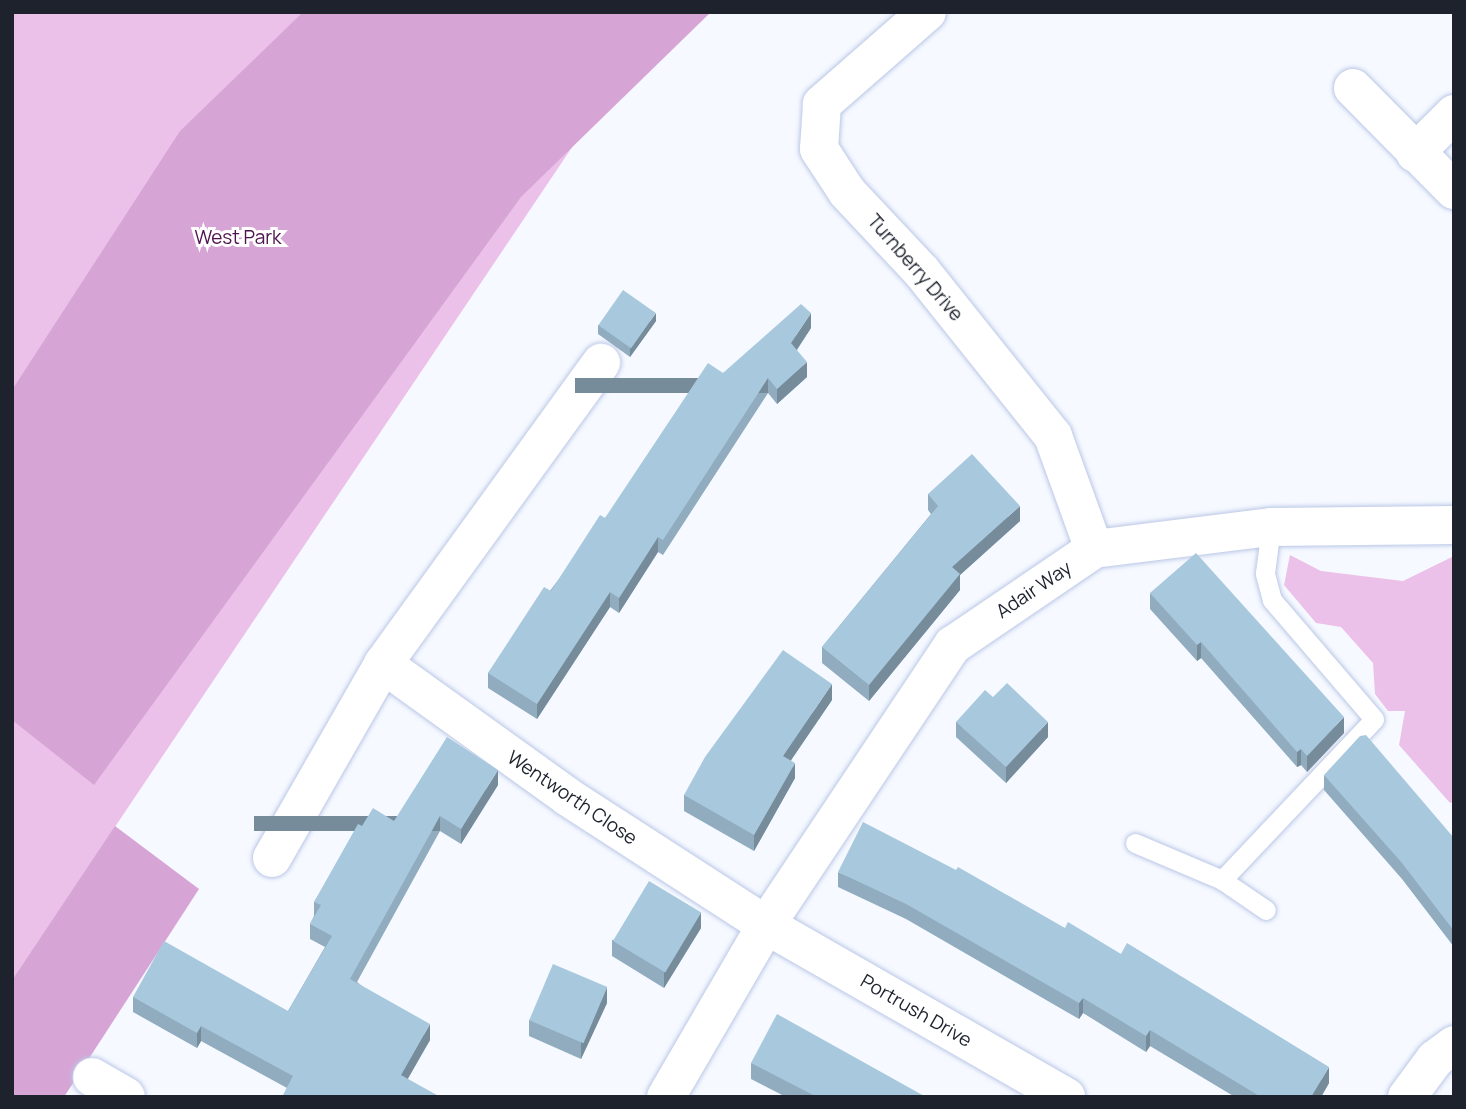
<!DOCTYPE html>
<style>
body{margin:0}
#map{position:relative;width:1466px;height:1109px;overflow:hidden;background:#f6f9ff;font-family:Manrope,sans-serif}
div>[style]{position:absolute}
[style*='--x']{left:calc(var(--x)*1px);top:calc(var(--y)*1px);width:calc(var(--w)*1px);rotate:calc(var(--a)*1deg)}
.green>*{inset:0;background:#ecc1e9}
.forest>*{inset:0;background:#d7a5d5}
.roads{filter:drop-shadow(0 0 2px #bac7e6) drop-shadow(0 0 2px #bac7e6)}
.service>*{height:19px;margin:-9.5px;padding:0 9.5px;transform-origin:9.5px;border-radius:9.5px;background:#fff}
.minor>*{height:38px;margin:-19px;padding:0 19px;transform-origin:19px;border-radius:19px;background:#fff}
.wall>*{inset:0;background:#90acbe}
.shaded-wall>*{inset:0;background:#768c9b;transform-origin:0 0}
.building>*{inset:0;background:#a8c8dd;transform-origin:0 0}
span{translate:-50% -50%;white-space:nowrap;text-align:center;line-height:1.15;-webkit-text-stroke:6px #fff;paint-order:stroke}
.park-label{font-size:19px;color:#4f134f}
.street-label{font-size:19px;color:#1d222d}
.frame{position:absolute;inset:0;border:14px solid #1d222d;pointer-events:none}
</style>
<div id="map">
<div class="green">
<div style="clip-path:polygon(12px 12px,663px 12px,12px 980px)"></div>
<div style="clip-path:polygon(1290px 555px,1321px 571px,1403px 581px,1454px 556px,1454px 801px,1450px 803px,1399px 745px,1405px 711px,1388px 711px,1375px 694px,1373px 663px,1341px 627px,1316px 623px,1284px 585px)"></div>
</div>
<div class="forest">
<div style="clip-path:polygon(303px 12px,711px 12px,521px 197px,94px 785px,12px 720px,12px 390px,180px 131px)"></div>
<div style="clip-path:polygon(115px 826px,199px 889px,64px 1097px,12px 1097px,12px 980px)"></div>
</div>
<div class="roads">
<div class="service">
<div style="--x:1135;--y:843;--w:95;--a:23"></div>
<div style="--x:1222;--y:880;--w:53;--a:34.3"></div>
<div style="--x:1222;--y:880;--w:221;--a:-46.6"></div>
<div style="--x:1374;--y:719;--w:157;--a:-130.6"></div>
<div style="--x:1272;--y:600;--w:28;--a:-105"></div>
<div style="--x:1265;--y:573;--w:46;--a:-82.6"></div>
</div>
<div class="minor">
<div style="--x:927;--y:12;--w:140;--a:138.8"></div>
<div style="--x:822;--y:104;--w:45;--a:93.8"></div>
<div style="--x:819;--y:149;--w:51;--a:56.9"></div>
<div style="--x:847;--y:192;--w:110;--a:46.8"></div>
<div style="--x:922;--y:272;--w:210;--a:51.4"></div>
<div style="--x:1053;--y:436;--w:120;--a:70.1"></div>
<div style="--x:1353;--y:88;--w:144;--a:45.3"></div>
<div style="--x:1415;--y:153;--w:55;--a:-45"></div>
<div style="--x:383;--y:664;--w:228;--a:35.7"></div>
<div style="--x:568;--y:797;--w:236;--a:32.9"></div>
<div style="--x:766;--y:925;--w:346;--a:29.8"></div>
<div style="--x:272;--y:858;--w:224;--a:-60.2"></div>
<div style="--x:383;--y:664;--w:372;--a:-54.1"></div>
<div style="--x:92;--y:1077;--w:39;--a:30"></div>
<div style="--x:666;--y:1097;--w:199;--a:-59.8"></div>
<div style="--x:766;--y:925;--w:337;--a:-56.3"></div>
<div style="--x:953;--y:645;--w:171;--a:-34.2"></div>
<div style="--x:1094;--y:549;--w:178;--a:-7.1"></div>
<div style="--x:1271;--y:527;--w:183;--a:-0.6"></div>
<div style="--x:1407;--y:1097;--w:47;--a:-53.6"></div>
<div style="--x:1435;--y:1059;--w:24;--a:-36"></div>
</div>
</div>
<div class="wall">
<div style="clip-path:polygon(656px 321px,630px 357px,598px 334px,598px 325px)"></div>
<div style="clip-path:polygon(811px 328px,797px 350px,807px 377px,777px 404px,768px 393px,663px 555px,658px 552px,619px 613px,610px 607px,537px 719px,488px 688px,488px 673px,605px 518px,723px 373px)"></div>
<div style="clip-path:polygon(928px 494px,1020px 521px,960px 575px,960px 590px,869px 701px,822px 663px,822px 647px,931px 514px,928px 510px)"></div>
<div style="clip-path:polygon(1150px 593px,1344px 733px,1307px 772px,1301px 765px,1297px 767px,1201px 658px,1197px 661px,1150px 609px)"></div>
<div style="clip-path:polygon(993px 697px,1048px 737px,1006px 783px,956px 737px,956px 722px)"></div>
<div style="clip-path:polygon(832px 700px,791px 760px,795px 778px,754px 851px,684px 811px,684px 795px)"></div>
<div style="clip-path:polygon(1324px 775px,1454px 838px,1454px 947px,1402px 879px,1324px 790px)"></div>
<div style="clip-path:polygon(498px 785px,461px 844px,440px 831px,357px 982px,430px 1040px,407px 1079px,440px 1097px,283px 1097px,287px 1088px,201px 1041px,197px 1048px,133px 1012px,133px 997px,288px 1011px,325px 947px,310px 939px,310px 924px,314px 916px,314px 902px,362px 826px,394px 821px)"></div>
<div style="clip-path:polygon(838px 872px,1329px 1083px,1321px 1097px,1235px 1097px,1150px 1046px,1146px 1052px,1083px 1013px,1079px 1019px,906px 919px,838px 887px)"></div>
<div style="clip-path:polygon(701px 928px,664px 988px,612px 956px,612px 940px)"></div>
<div style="clip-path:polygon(607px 1003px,581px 1059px,529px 1036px,529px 1020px)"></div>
<div style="clip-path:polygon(751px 1063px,926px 1097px,786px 1097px,751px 1079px)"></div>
</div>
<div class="shaded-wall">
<div style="clip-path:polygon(656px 313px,656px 321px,630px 357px,630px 349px)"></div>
<div style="clip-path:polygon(811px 313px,811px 328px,791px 358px,791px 343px)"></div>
<div style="clip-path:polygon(807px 362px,807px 377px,777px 404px,777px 389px)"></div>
<div style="left:768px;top:378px;width:15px;height:193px;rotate:90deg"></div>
<div style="clip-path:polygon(1020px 506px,1020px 521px,960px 575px,960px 590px,869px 701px,869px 685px,952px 567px)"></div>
<div style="clip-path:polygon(658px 537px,658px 552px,619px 613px,619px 598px)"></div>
<div style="clip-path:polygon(610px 592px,610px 607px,537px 719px,537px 704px)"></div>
<div style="clip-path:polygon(1201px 642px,1201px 658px,1197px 661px,1197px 645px)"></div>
<div style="clip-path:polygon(832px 684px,832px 700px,783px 772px,783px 756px)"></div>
<div style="clip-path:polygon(1344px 717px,1344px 733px,1307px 772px,1307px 756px)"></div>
<div style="clip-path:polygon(1048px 722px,1048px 737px,1006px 783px,1006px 767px)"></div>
<div style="clip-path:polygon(1301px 749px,1301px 765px,1297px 767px,1297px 752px)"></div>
<div style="clip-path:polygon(795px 763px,795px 778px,754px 851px,754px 835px)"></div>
<div style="clip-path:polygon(498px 770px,498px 785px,461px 844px,461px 829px)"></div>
<div style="left:440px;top:816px;width:15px;height:186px;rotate:90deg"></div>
<div style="clip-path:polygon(701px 912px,701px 928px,664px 988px,664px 972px)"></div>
<div style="clip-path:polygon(607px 987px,607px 1003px,581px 1059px,581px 1043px)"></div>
<div style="clip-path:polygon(1083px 998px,1083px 1013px,1079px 1019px,1079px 1003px)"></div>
<div style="clip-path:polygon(430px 1024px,430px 1040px,401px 1091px,401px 1075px)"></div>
<div style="clip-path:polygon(201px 1026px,201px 1041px,197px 1048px,197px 1033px)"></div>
<div style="clip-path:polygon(1150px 1030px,1150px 1046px,1146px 1052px,1146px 1036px)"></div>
<div style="clip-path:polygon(1329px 1067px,1329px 1083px,1321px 1097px,1311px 1097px)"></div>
</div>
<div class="building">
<div style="left:623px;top:290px;width:40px;height:43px;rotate:35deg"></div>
<div style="clip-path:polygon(801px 304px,811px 313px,791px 343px,807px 362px,777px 389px,768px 378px,663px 540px,658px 537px,619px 598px,610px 592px,537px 704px,488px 673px,544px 587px,551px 591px,600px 515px,605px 518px,708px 363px,723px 373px)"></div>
<div style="clip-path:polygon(972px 454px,1020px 506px,952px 567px,960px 574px,869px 685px,822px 647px,938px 506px,928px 494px)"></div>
<div style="clip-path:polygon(1196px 553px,1344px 717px,1307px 756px,1301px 749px,1297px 752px,1201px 642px,1197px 645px,1150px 593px)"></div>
<div style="clip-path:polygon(783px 650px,832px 684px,783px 756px,795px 763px,754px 835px,684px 795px,705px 757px)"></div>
<div style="clip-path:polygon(1007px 683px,1048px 722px,1006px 767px,956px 722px,985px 690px,993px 697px)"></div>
<div style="clip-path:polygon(1366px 735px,1454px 838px,1454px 931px,1402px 863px,1324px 775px,1360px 736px)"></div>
<div style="clip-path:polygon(447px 737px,498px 770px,461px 829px,440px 816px,350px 979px,430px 1024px,401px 1075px,440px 1097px,286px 1097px,283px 1095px,293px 1076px,201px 1026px,197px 1033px,133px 997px,164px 941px,288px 1011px,332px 936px,310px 924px,321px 905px,314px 902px,358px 824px,362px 826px,373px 808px,394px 821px)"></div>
<div style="clip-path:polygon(863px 822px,956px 870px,958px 867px,1065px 928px,1068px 922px,1121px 954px,1127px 943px,1329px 1067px,1311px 1097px,1261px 1097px,1150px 1030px,1146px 1036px,1083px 998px,1079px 1003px,906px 904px,838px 872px)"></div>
<div style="left:649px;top:881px;width:61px;height:70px;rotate:31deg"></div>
<div style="left:553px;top:964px;width:59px;height:61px;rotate:23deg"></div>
<div style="clip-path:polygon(777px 1014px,926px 1097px,817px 1097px,751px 1063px)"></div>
</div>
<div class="park-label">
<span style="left:238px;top:238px">West Park</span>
</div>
<div class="street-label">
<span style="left:915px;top:268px;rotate:49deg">Turnberry Drive</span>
<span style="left:1034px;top:590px;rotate:-34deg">Adair Way</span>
<span style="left:572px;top:798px;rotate:34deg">Wentworth Close</span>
<span style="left:916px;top:1011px;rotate:30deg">Portrush Drive</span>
</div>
<div class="frame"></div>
</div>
